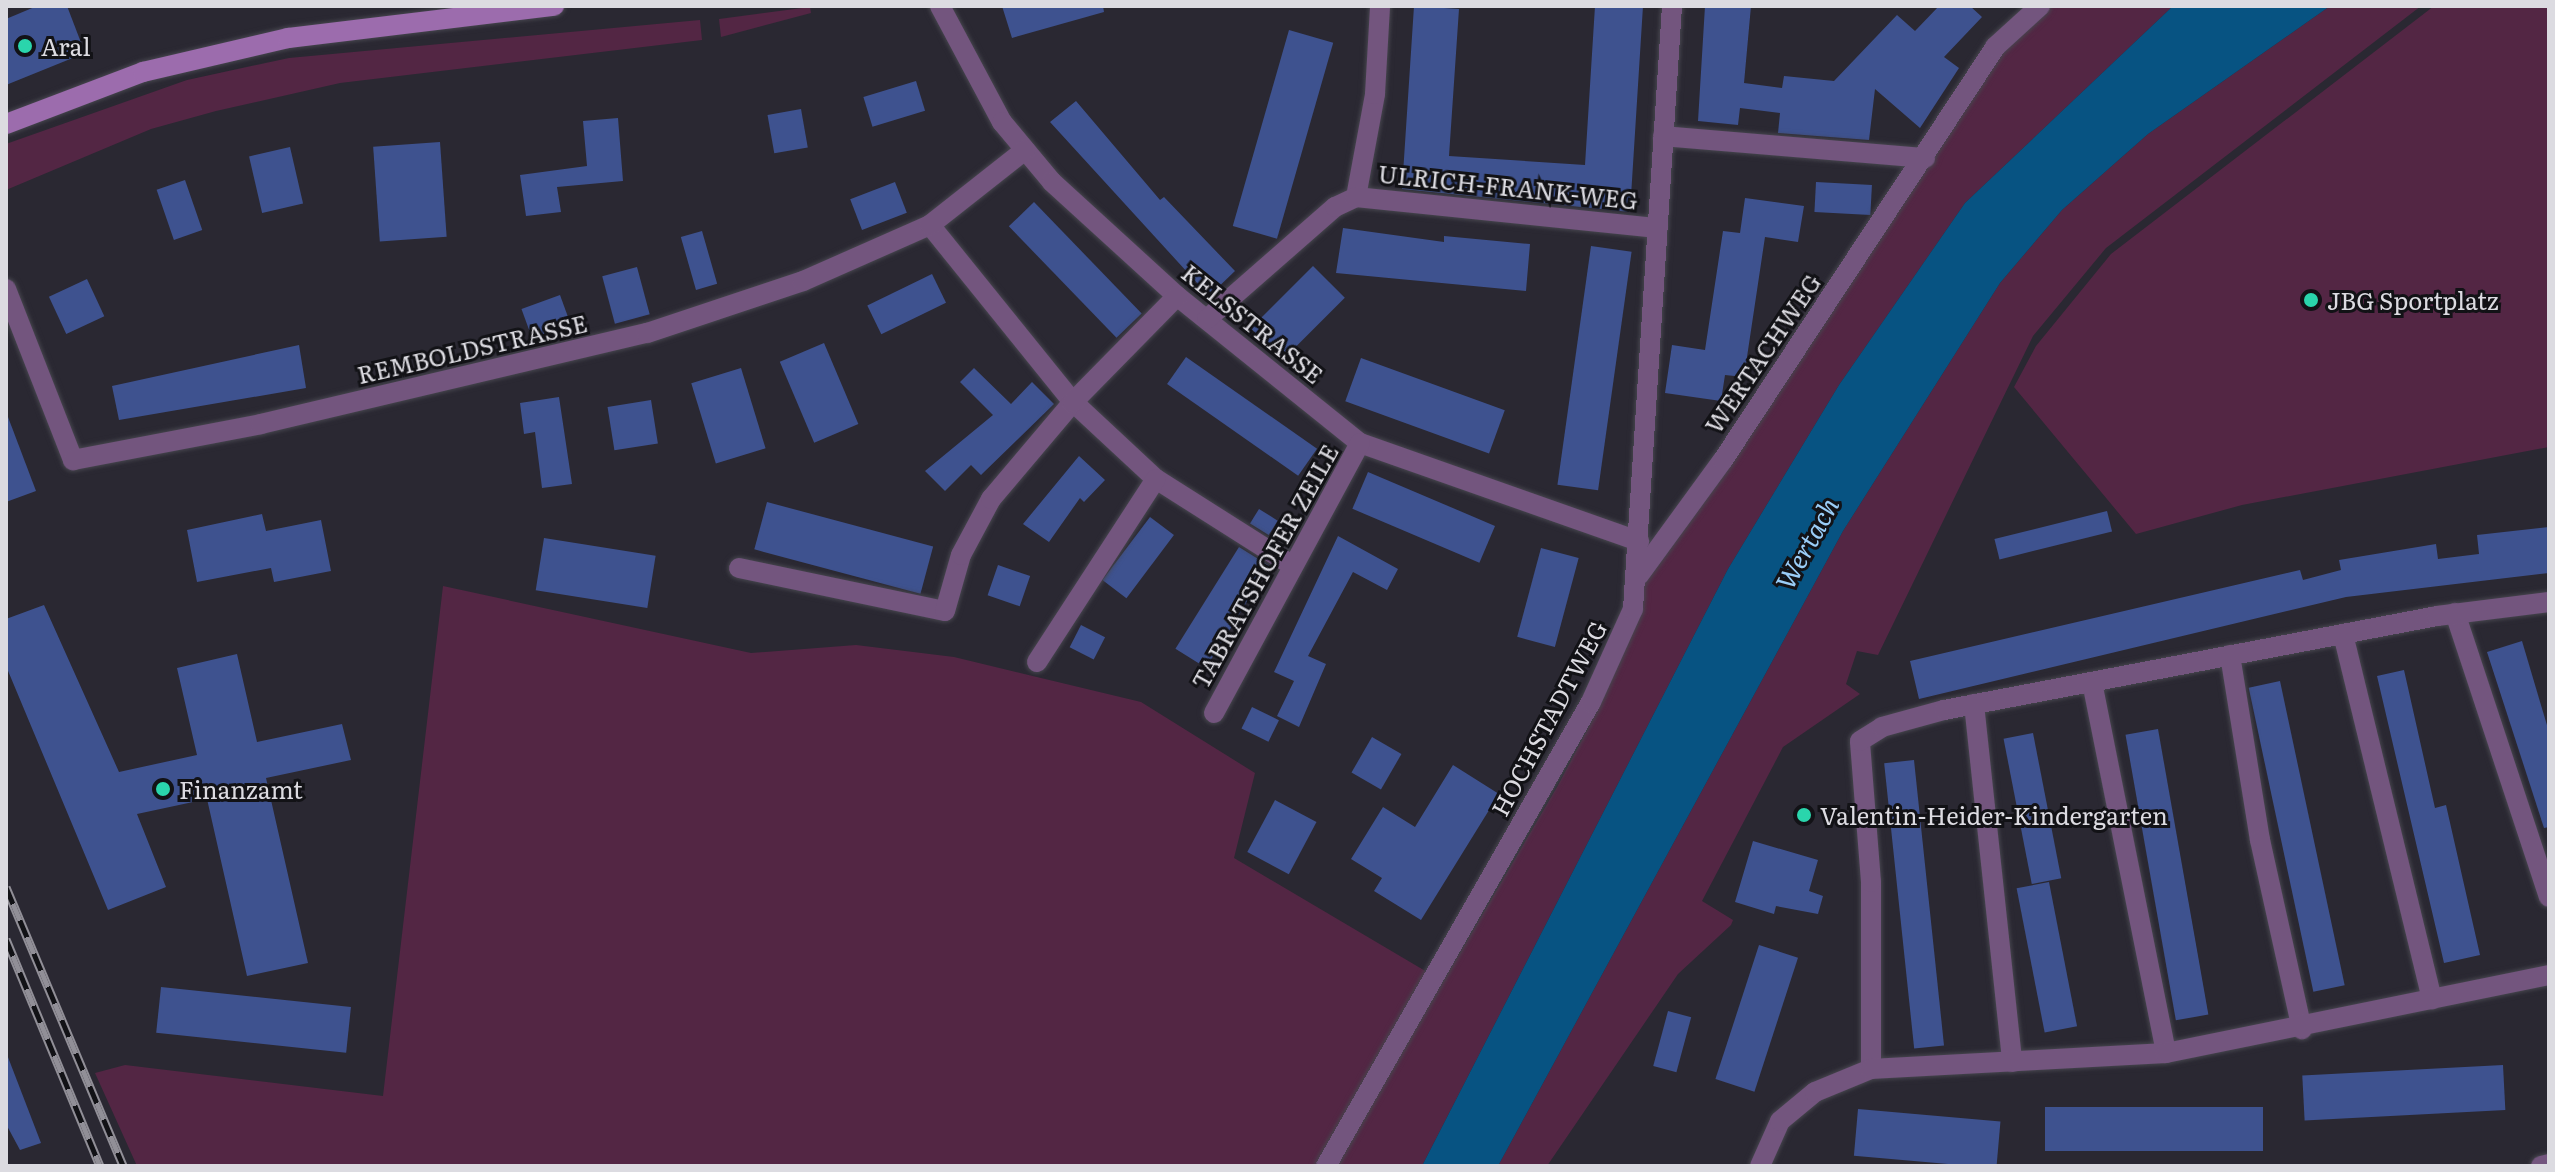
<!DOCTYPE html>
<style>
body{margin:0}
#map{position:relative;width:2555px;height:1172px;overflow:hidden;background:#2a2832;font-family:Literata,serif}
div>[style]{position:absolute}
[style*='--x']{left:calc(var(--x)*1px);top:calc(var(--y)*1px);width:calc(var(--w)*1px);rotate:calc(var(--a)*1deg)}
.green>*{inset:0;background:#532644}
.water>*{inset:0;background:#075382}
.building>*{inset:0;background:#3e528f;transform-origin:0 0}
.roads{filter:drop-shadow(0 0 2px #46454e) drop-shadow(0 0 2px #46454e)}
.street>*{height:20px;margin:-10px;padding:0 10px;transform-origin:10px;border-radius:10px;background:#73557e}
.secondary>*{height:20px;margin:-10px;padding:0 10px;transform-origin:10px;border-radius:10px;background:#9c6cad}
.rail>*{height:9px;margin-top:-4.5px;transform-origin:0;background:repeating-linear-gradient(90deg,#121216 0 18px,#918f97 0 36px);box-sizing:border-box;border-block:2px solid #918f97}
.dots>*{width:22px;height:22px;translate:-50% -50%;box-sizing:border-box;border:4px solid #121216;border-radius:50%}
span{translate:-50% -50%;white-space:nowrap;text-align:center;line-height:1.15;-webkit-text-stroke:6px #121216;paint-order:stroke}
.poi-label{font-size:24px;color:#dcdbe1}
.left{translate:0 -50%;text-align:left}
.street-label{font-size:24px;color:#dcdbe1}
.water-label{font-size:26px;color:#9acdf7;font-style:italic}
.frame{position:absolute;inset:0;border:8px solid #dcdbe1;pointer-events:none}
</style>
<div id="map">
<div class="green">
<div style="clip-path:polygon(2048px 6px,2173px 6px,1965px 203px,1839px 385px,1728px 569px,1422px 1166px,1335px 1166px,1557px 787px,1602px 702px,1644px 576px,1999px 49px)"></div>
<div style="clip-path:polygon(2330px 6px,2421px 6px,2106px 248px,2033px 336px,1878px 655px,1857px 651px,1846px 684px,1860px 694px,1783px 747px,1702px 901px,1733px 920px,1731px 925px,1678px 974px,1547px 1166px,1498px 1166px,1843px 531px,2000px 283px,2062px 210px,2148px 134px)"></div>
<div style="clip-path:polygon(2434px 6px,2549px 6px,2549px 447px,2242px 505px,2136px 534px,2014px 387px,2036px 346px,2111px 254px)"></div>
<div style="clip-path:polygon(810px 7px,811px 13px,721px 37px,719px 19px)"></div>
<div style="clip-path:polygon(700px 20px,702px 40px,340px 83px,216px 111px,151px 129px,6px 190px,6px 144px,187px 80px,289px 58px)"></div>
<div style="clip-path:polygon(443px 586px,751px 653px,856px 645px,954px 657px,1141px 702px,1255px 773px,1234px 858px,1427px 972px,1320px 1166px,137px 1166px,95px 1073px,125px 1065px,383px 1096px)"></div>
</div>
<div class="water">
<div style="clip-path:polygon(2173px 6px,2330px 6px,2148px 134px,2062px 210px,2000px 283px,1843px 531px,1498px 1166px,1422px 1166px,1728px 569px,1839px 385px,1965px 203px)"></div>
</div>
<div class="building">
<div style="clip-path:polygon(37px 6px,67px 6px,85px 53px,6px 85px,6px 19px)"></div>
<div style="clip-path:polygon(1002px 6px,1103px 6px,1104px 12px,1012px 38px)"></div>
<div style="clip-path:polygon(1414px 6px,1459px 9px,1449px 156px,1585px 165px,1595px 6px,1643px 6px,1630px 212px,1402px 189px)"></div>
<div style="clip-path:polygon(1705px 6px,1751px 6px,1744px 83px,1782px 88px,1784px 76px,1834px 81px,1897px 15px,1915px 31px,1939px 6px,1970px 6px,1982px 17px,1944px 57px,1959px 68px,1920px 128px,1875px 89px,1869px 140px,1778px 133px,1780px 113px,1740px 108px,1738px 125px,1698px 121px)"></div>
<div style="left:1289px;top:30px;width:46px;height:204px;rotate:16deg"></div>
<div style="left:916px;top:81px;width:31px;height:55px;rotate:73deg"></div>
<div style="clip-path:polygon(1076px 101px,1160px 200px,1164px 197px,1235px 271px,1209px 296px,1050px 122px)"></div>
<div style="left:801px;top:109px;width:39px;height:34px;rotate:80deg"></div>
<div style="clip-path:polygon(618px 118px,623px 181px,557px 187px,561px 212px,526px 216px,520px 175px,587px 166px,583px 121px)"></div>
<div style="left:440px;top:142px;width:95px;height:67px;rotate:86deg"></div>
<div style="left:290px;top:147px;width:58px;height:42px;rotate:77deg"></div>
<div style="left:185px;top:180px;width:53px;height:30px;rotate:71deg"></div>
<div style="left:895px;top:182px;width:33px;height:48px;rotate:69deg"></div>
<div style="left:1816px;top:182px;width:56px;height:30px;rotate:3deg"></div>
<div style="clip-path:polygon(1745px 198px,1804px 206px,1798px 242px,1765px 237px,1744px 377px,1725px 375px,1721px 401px,1665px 393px,1672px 345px,1705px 350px,1723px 231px,1740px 233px)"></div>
<div style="left:1034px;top:202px;width:155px;height:35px;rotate:46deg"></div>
<div style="clip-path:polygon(1343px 228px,1444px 242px,1444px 236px,1530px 244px,1526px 291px,1336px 273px)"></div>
<div style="left:702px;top:231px;width:55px;height:22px;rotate:74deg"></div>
<div style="left:1591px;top:246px;width:41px;height:241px;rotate:8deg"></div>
<div style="left:1313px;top:266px;width:45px;height:88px;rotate:45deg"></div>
<div style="left:637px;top:267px;width:49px;height:36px;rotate:75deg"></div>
<div style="left:932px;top:274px;width:32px;height:72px;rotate:64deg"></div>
<div style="left:87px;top:279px;width:41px;height:42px;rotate:65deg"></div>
<div style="left:560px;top:295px;width:37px;height:41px;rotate:70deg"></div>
<div style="left:824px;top:343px;width:88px;height:48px;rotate:67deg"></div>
<div style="clip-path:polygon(299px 345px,306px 388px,119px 420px,112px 386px)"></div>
<div style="left:1186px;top:357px;width:160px;height:33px;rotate:35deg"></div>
<div style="left:1361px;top:358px;width:153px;height:46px;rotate:20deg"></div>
<div style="left:741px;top:368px;width:84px;height:52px;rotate:73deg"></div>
<div style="clip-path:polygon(974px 368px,1011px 404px,1032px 382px,1054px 404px,981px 475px,971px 465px,945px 491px,925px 471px,993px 415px,960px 382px)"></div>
<div style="clip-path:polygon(559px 397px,572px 484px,542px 488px,535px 432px,524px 434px,520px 403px)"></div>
<div style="left:651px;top:400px;width:44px;height:44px;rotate:81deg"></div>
<div style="clip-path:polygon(8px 417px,36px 491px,6px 502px,6px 418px)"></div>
<div style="clip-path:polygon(1079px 456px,1105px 480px,1084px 502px,1080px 498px,1049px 542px,1023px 524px)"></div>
<div style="left:1368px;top:472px;width:138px;height:40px;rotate:23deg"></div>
<div style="left:767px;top:502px;width:172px;height:49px;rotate:15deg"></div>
<div style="left:1259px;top:509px;width:22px;height:17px;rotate:32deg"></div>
<div style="left:2107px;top:511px;width:21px;height:116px;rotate:76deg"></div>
<div style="clip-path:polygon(262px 514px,266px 531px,321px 520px,331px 571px,274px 582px,271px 568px,197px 582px,187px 530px)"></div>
<div style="left:1150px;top:517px;width:30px;height:79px;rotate:37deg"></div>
<div style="clip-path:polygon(2549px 527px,2549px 573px,2346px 597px,1919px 699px,1910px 661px,2300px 570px,2303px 580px,2341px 570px,2339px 560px,2436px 544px,2438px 559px,2479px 554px,2477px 535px)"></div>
<div style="clip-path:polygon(1338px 536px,1398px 569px,1387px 590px,1353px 572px,1308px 656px,1326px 664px,1299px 727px,1277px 716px,1294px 681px,1274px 672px)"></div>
<div style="left:544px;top:538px;width:113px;height:53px;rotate:9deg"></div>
<div style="left:1239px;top:547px;width:36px;height:120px;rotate:32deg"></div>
<div style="left:1541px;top:548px;width:39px;height:92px;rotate:15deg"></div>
<div style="left:998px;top:565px;width:34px;height:32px;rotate:19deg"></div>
<div style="clip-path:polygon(44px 605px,119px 772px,197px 755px,177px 668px,237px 654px,257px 742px,342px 724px,351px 760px,266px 778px,308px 963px,247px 976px,207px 799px,137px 814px,166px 887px,108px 910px,6px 666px,6px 619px)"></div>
<div style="left:1081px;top:625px;width:27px;height:25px;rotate:27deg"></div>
<div style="clip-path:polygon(2522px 641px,2549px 732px,2549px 827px,2544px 828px,2487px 652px)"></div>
<div style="clip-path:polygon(2404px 670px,2435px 808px,2446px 805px,2480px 955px,2444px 963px,2377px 676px)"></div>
<div style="left:2280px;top:681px;width:311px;height:32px;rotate:78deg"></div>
<div style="left:1252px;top:707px;width:30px;height:24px;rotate:26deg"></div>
<div style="left:2158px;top:729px;width:290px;height:33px;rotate:80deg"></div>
<div style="left:2033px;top:733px;width:148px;height:30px;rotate:79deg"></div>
<div style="left:1372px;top:737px;width:34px;height:41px;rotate:30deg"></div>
<div style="left:1914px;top:760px;width:287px;height:30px;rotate:84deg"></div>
<div style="clip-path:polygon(1453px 765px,1499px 794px,1421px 920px,1374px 891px,1382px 878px,1351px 859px,1383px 807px,1415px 827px)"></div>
<div style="left:1275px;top:800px;width:47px;height:59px;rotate:28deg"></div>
<div style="clip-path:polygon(1753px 841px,1818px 860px,1809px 891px,1823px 896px,1818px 914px,1776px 906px,1774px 914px,1735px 902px)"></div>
<div style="left:2049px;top:882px;width:147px;height:33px;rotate:79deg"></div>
<div style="left:1759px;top:945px;width:41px;height:141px;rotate:18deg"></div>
<div style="left:161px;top:987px;width:191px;height:46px;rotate:6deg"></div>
<div style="left:1668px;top:1011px;width:24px;height:57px;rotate:15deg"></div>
<div style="clip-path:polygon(6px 1052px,41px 1143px,20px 1150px,6px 1124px)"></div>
<div style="left:2503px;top:1065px;width:45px;height:201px;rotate:87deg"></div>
<div style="left:2263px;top:1107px;width:44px;height:218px;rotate:90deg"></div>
<div style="left:1858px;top:1109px;width:143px;height:47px;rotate:5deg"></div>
</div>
<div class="roads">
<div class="street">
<div style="--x:940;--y:6;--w:132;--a:61.9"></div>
<div style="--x:1002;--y:122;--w:78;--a:50.2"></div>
<div style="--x:1052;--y:182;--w:169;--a:42.4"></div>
<div style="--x:1177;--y:296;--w:235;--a:38.8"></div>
<div style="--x:1360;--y:443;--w:296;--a:19.4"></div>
<div style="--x:1663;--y:136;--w:263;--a:4.8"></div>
<div style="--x:1356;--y:197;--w:105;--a:-79.5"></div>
<div style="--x:1375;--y:94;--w:88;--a:-86.7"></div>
<div style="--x:930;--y:225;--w:228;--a:51.1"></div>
<div style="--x:1073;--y:402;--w:113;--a:42.9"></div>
<div style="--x:1156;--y:479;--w:162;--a:32.4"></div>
<div style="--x:6;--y:289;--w:184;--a:68.6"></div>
<div style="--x:73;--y:460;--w:191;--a:-10.8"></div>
<div style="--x:261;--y:424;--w:397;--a:-13.3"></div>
<div style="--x:647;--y:333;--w:164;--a:-18.4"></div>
<div style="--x:803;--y:281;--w:139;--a:-23.8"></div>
<div style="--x:930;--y:225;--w:121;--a:-38.3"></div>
<div style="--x:1207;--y:319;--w:170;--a:-41.2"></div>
<div style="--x:1335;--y:207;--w:23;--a:-25"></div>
<div style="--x:1356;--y:197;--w:303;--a:5.9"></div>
<div style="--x:739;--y:568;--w:210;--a:11.8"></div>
<div style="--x:945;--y:611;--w:58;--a:-74.1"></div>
<div style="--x:961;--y:555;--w:64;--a:-61.8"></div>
<div style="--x:991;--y:499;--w:127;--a:-49.8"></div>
<div style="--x:1073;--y:402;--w:148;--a:-45.5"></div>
<div style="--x:1639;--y:575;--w:142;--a:-53.9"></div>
<div style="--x:1723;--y:460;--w:495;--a:-56.6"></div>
<div style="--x:1995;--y:47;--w:61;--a:-42.3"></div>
<div style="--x:2455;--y:613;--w:299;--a:71.7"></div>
<div style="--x:2343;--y:634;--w:376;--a:76.3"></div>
<div style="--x:2230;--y:655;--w:187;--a:80.8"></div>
<div style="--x:2260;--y:840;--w:194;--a:77.5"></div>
<div style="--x:1037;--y:662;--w:218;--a:-57"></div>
<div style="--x:2092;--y:682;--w:378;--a:78.7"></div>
<div style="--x:1974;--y:704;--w:360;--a:83.9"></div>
<div style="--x:1214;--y:713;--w:307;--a:-61.6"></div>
<div style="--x:1871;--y:1069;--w:187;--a:-90"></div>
<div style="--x:1871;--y:882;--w:141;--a:-94.5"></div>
<div style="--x:1860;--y:741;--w:26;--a:-32"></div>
<div style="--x:1882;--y:727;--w:64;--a:-15.3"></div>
<div style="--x:1944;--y:710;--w:502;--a:-10.79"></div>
<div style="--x:2437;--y:616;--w:113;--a:-7.1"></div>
<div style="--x:1326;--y:1166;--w:534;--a:-60.27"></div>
<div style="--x:1591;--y:702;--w:102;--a:-65.7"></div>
<div style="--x:1633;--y:609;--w:604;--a:-86.3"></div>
<div style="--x:1760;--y:1166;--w:49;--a:-66"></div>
<div style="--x:1780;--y:1121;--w:45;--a:-39.6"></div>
<div style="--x:1815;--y:1092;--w:61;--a:-22.3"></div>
<div style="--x:1871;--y:1069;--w:295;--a:-3.1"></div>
<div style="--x:2166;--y:1053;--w:391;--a:-11.5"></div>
<div style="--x:2541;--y:1166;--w:8;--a:-14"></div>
</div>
<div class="secondary">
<div style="--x:6;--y:124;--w:147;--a:-20.8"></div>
<div style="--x:143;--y:72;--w:149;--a:-13.2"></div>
<div style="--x:288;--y:38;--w:268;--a:-6.9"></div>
</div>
</div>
<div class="rail">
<div style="--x:6;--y:887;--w:303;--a:67.2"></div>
<div style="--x:6;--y:939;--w:246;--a:67.5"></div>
</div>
<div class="dots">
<div style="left:25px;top:46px;background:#2ad5ac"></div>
<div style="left:2311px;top:300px;background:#2ad5ac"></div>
<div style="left:163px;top:789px;background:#2ad5ac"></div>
<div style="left:1804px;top:815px;background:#2ad5ac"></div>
</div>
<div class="poi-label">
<span class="left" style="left:41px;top:46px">Aral</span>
<span class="left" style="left:2327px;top:300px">JBG Sportplatz</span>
<span class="left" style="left:179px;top:789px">Finanzamt</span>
<span class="left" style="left:1820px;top:815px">Valentin-Heider-Kindergarten</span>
</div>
<div class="street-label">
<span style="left:1508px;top:186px;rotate:6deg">ULRICH-FRANK-WEG</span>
<span style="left:1253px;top:323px;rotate:39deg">KELSSTRASSE</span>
<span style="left:472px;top:348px;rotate:-13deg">REMBOLDSTRASSE</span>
<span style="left:1762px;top:353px;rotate:-56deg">WERTACHWEG</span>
<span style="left:1264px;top:566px;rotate:-61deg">TABRATSHOFER ZEILE</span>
<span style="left:1548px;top:718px;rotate:-62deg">HOCHSTADTWEG</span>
</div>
<div class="water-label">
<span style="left:1806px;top:543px;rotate:-61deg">Wertach</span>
</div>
<div class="frame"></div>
</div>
